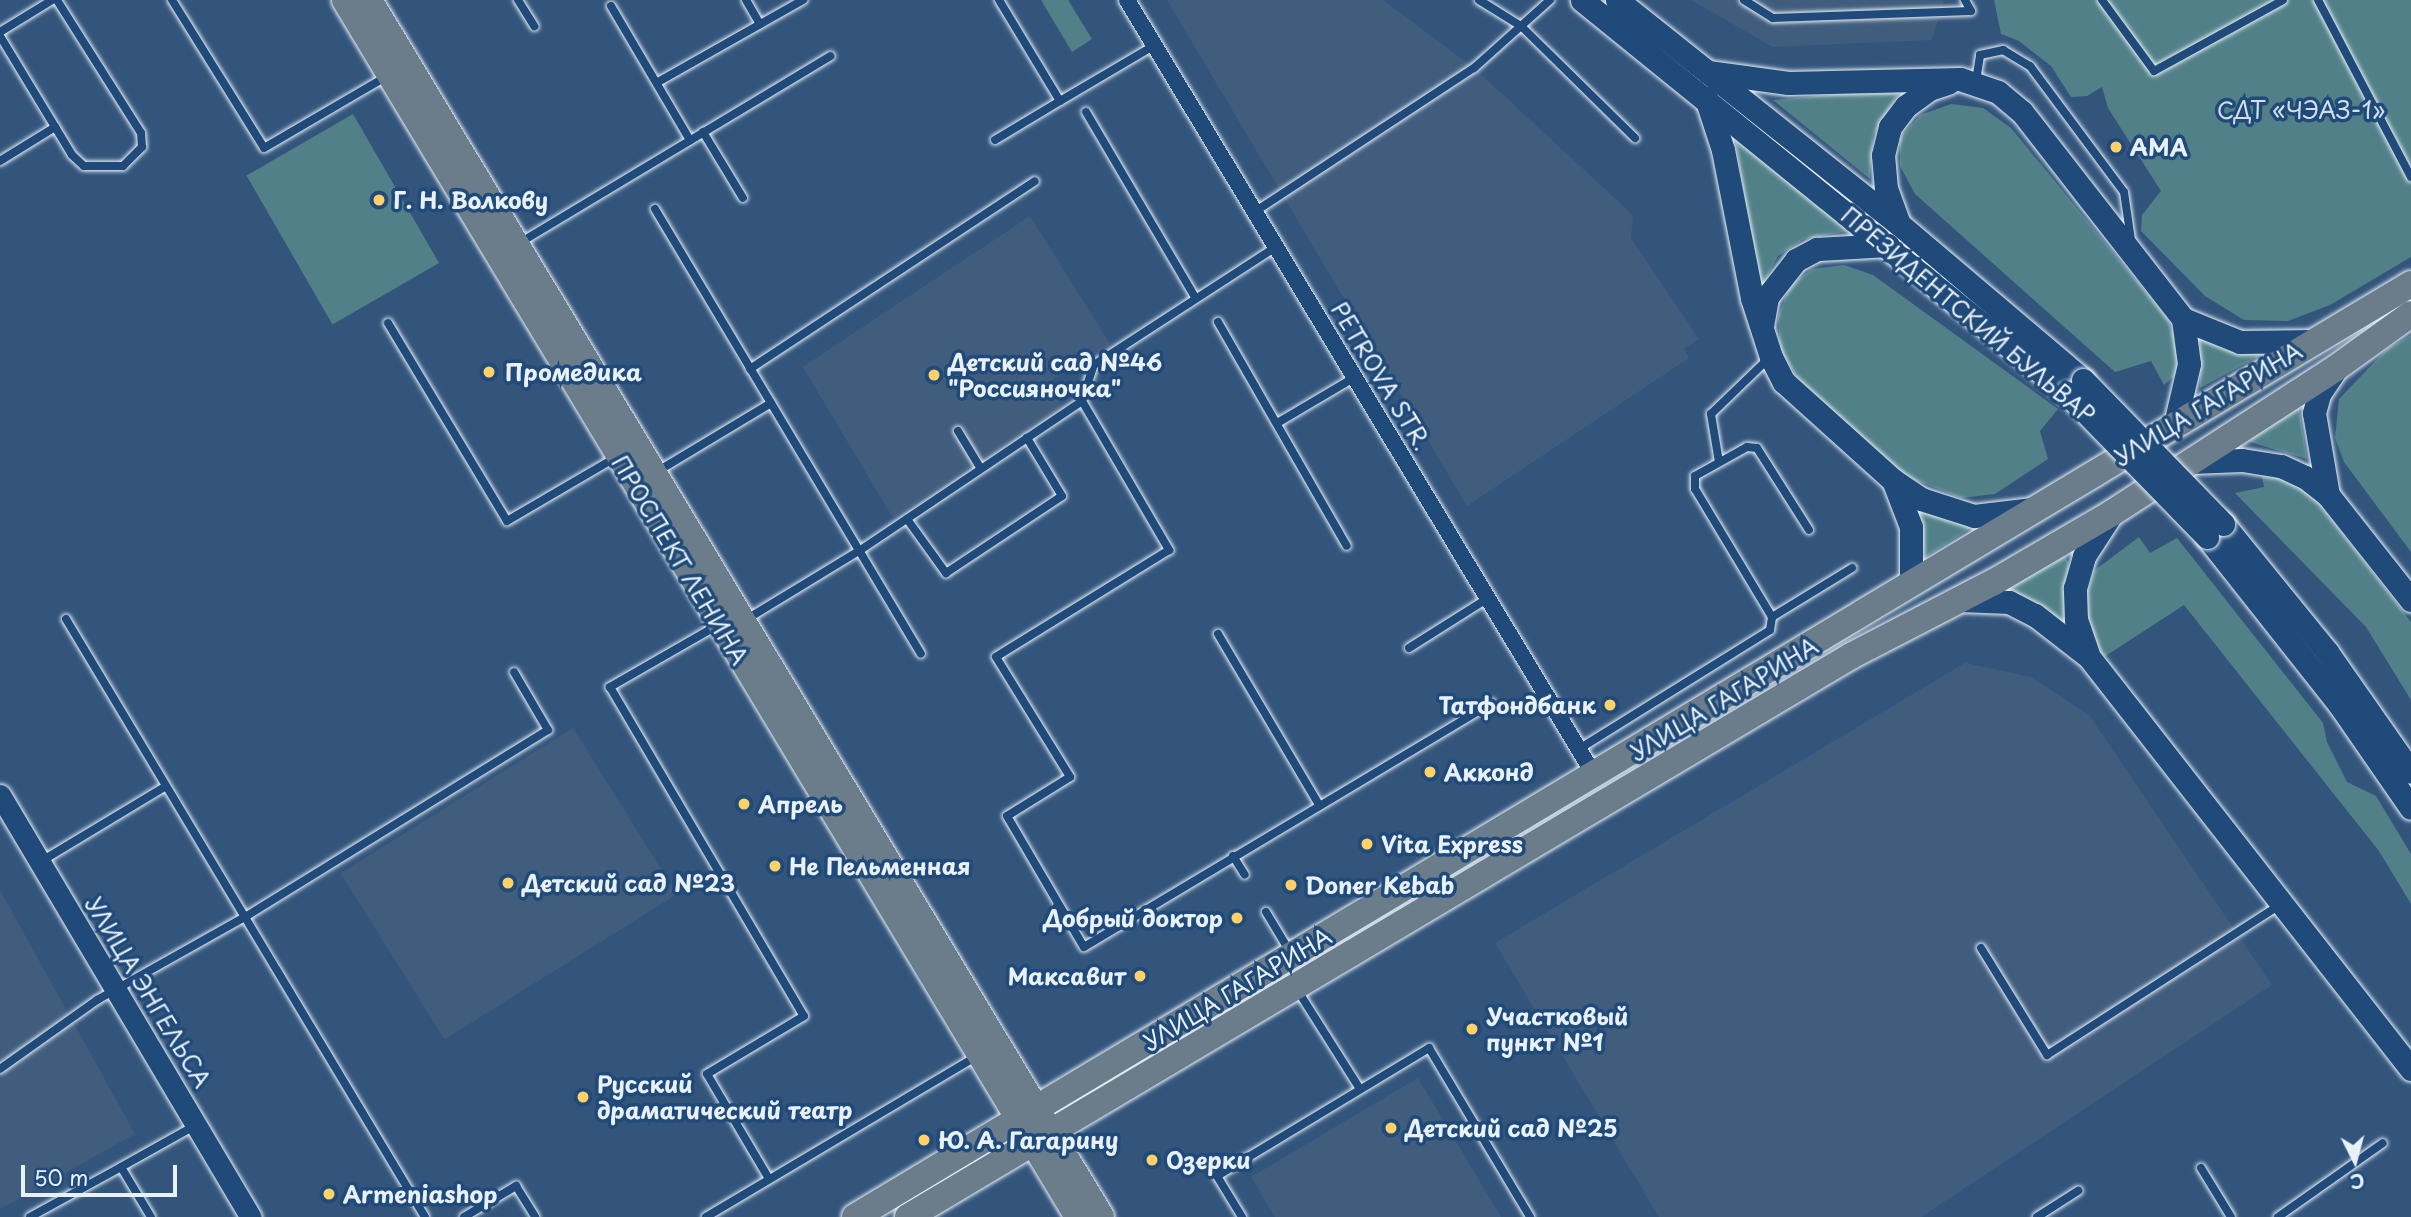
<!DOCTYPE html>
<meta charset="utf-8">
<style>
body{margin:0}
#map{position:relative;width:2411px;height:1217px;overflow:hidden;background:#33557c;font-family:"Playpen Sans",sans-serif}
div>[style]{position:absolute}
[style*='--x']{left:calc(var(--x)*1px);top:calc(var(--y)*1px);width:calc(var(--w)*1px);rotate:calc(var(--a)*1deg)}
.built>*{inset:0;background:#415d7e;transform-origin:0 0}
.green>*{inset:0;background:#518089;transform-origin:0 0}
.roads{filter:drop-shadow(0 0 2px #e8f1f8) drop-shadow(0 0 2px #e8f1f8)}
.service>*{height:8px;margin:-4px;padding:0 4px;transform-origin:4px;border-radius:4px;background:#1f4a7a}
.minor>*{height:16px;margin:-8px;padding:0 8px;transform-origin:8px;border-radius:8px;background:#1f4a7a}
.tertiary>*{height:21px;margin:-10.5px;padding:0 10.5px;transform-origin:10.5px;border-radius:10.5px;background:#1f4a7a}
.secondary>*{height:23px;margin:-11.5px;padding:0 11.5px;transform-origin:11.5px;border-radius:11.5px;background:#1f4a7a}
.primary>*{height:26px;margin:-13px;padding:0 13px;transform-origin:13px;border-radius:13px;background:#6b7d8b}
.bridges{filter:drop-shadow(0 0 2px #e8f1f8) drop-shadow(0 0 2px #e8f1f8)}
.secondary-bridge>*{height:23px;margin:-11.5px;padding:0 11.5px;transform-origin:11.5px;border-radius:11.5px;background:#1f4a7a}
.dots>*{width:19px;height:19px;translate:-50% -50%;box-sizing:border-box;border:4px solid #1f4a7a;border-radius:50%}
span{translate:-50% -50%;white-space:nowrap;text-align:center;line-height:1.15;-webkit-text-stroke:7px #1f4a7a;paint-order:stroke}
.park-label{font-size:23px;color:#d1e0e7}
.poi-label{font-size:23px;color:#e8f1f8;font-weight:700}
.left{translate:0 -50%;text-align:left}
.right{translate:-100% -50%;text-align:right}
.street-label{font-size:23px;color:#e8f1f8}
.north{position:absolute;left:2320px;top:1126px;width:70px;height:70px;-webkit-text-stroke:5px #1f4a7a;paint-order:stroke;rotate:174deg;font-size:19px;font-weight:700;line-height:28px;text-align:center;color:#e8f1f8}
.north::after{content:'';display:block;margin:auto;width:24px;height:32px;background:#e8f1f8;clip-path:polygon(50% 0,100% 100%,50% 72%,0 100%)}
.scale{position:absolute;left:21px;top:1165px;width:156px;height:32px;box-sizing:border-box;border:4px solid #e8f1f8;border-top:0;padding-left:9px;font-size:21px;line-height:24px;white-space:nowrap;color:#e8f1f8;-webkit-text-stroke:5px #1f4a7a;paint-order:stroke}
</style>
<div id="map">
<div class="built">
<div style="clip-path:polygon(1167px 0,1383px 0,1474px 68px,1633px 215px,1631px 238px,1699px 339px,1684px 349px,1689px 358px,1467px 506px)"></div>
<div style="clip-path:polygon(1691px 0,1943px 0,1944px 1px,1932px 40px,1773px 47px)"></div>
<div style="clip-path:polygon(1030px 216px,1110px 344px,1048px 383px,1062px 406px,893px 518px,803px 367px)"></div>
<div style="clip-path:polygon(1965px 663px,2031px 677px,2089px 715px,2272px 985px,1921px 1217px,1659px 1217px,1495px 943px)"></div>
<div style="left:573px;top:728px;width:196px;height:274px;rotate:58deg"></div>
<div style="clip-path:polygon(0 890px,135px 1134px,0 1209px)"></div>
<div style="clip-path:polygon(1418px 1078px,1501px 1217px,1275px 1217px,1251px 1177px)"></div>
</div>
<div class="green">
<div style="clip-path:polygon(1041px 0,1068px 0,1092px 39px,1072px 52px)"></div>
<div style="clip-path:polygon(1994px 0,2411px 0,2411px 257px,2330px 305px,2288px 321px,2244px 320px,2205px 296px,2141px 231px,2142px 215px,2161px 191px,2108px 108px,2102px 87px,2087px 96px,2071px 97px,2051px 66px,2019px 41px,2001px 34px)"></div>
<div style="clip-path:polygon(1901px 89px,1873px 136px,1870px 179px,1773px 100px)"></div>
<div style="clip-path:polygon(1951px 104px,1983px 108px,2011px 128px,2167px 318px,2176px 339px,2180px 371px,2164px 385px,2151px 361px,2115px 372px,1915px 194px,1900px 166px,1900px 138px,1920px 115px)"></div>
<div style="left:353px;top:114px;width:172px;height:123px;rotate:60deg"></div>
<div style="clip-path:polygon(1735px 137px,1849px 231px,1804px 239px,1778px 256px,1760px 290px)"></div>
<div style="clip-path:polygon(1844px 265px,1873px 275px,2058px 409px,2040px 431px,2048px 459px,1995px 494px,1961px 498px,1900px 474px,1804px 389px,1780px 349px,1778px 316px,1790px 285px,1812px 269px)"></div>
<div style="clip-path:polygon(2411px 335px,2411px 552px,2344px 462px,2335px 438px,2339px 399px,2386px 350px)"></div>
<div style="clip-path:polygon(2200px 336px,2259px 354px,2259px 356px,2200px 388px)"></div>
<div style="clip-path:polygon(2299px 406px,2307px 459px,2250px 442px,2252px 436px)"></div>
<div style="clip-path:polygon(2262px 475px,2292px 481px,2313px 496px,2411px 622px,2411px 700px,2366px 627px,2235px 493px,2264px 487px)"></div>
<div style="clip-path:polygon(1913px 503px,1977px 524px,1925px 557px)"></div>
<div style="clip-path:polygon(2139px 537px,2150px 553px,2177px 538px,2323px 723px,2327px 742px,2347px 782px,2376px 796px,2411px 854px,2411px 904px,2379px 851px,2184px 605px,2101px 659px,2087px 614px,2087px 594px,2095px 570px)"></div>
<div style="clip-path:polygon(2064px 553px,2069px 564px,2065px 603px,2073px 635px,2005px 589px)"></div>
</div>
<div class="roads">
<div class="service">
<div style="--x:172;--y:0;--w:174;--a:58.1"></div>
<div style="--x:264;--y:148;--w:143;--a:-30.3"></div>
<div style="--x:518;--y:0;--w:31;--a:58"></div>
<div style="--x:746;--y:0;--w:28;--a:60"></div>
<div style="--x:999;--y:0;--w:118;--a:58.9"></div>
<div style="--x:1060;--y:101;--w:110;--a:-30.5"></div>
<div style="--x:1479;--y:0;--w:49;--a:31.8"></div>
<div style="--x:1521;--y:26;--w:160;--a:44.5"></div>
<div style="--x:1744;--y:0;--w:34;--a:32"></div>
<div style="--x:1773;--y:18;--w:198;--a:-2"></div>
<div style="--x:1971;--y:11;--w:13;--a:-119"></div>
<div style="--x:2102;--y:0;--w:88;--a:53.8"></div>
<div style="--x:2154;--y:71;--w:147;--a:-28.8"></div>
<div style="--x:2318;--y:0;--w:200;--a:62.3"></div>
<div style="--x:611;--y:6;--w:156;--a:59.5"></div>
<div style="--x:0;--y:32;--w:61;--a:-31.6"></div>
<div style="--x:0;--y:36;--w:139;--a:58.8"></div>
<div style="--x:72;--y:155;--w:16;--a:43"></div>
<div style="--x:84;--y:166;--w:39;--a:0"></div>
<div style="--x:123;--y:166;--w:27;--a:-45"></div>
<div style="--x:142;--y:147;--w:14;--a:-94"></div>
<div style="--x:141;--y:133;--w:157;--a:-122.3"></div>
<div style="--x:1976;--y:81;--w:26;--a:-81"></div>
<div style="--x:1980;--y:55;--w:24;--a:-12"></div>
<div style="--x:2003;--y:50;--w:31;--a:31"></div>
<div style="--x:2030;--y:66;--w:157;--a:53.3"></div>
<div style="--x:2124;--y:192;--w:49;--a:81.7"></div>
<div style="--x:658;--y:82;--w:167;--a:-29.5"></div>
<div style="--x:1086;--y:112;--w:215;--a:59.5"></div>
<div style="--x:703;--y:132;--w:77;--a:58.8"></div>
<div style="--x:995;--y:140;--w:76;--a:-31"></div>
<div style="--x:0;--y:161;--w:65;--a:-31.7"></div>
<div style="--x:655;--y:209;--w:518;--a:59.13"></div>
<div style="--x:1256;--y:211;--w:261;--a:-33.3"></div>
<div style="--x:1474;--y:68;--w:102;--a:-41.8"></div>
<div style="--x:521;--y:242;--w:361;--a:-31"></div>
<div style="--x:1218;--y:322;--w:258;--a:60.1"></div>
<div style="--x:388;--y:323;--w:231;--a:59"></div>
<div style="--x:507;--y:521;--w:125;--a:-30.3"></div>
<div style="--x:750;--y:369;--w:341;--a:-33.4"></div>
<div style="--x:1082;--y:401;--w:173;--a:59.7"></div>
<div style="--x:1169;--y:550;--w:203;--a:148.3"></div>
<div style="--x:996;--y:657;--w:141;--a:58.3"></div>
<div style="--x:1070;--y:777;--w:74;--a:148.2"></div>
<div style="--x:1007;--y:816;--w:152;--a:59.6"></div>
<div style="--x:1084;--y:947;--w:475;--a:-30.9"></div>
<div style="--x:1279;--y:422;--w:88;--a:-30.6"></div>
<div style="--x:958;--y:431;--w:44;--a:58.8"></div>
<div style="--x:1719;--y:462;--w:49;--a:-99.5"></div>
<div style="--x:1711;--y:414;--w:79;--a:-44"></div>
<div style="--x:658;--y:471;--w:132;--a:-31"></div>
<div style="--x:907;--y:519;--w:67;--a:54.2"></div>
<div style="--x:946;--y:573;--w:139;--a:-33.6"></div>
<div style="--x:1062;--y:496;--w:68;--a:-121.1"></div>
<div style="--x:1772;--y:617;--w:94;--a:-31.5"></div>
<div style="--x:66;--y:619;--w:697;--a:59.02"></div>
<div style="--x:747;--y:619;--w:131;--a:-31.3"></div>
<div style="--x:859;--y:551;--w:269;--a:-33.9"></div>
<div style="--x:1082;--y:401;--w:38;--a:-72"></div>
<div style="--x:1094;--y:365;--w:218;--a:-33"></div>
<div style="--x:718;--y:625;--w:125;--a:150.1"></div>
<div style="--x:610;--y:687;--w:382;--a:59.5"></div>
<div style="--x:804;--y:1016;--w:113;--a:149.1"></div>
<div style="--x:707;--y:1074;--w:122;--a:59.4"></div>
<div style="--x:1218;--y:634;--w:199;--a:59.4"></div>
<div style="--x:1409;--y:648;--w:93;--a:-32.3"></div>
<div style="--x:1579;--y:749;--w:225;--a:-31.9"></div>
<div style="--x:1770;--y:630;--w:13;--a:-81"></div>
<div style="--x:1772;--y:617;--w:149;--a:-121"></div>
<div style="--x:1695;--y:489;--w:13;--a:-90"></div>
<div style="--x:1695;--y:476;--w:60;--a:-29.1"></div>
<div style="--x:1747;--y:447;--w:10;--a:6"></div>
<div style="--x:1757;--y:448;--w:97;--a:57.6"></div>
<div style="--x:1233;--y:856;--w:22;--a:58"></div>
<div style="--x:40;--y:862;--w:147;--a:-31.1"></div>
<div style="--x:1266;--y:912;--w:47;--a:59"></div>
<div style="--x:1981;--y:948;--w:126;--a:58.3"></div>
<div style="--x:2047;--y:1055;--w:277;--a:-32.8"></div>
<div style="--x:1298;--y:991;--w:116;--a:57.7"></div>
<div style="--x:0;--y:1069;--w:119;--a:-35.4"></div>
<div style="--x:97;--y:1000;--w:170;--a:-29.3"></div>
<div style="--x:245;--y:917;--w:356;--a:-31.7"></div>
<div style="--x:548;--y:730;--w:67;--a:-120.4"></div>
<div style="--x:2201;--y:1168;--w:57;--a:58.5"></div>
<div style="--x:30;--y:1217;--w:104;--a:-28.8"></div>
<div style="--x:151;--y:1217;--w:58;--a:-121"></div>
<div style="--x:121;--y:1167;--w:84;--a:-29.3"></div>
<div style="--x:464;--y:1217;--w:61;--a:-30.8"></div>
<div style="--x:516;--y:1186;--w:36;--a:58"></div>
<div style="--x:706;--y:1217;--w:315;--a:-30.7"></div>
<div style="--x:1242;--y:1217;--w:48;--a:-121.4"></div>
<div style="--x:1217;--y:1176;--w:248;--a:-31.1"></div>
<div style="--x:1429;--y:1048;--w:197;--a:59.1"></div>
<div style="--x:2037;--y:1217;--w:49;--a:-32.4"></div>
<div style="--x:2278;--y:1217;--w:128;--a:-35.2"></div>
</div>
<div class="minor">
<div style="--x:1127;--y:0;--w:906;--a:58.91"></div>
</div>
<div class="tertiary">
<div style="--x:0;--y:795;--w:491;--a:59.3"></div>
</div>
<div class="secondary">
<div style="--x:1582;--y:0;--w:624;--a:39.02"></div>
<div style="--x:1617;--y:0;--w:360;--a:38.5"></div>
<div style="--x:1899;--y:224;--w:241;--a:40.3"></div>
<div style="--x:1708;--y:72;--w:81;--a:7.8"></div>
<div style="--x:1788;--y:83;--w:172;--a:-1.3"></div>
<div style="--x:1960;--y:79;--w:40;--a:18.9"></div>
<div style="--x:1998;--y:92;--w:31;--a:40"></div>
<div style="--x:2022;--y:112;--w:262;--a:52.1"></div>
<div style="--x:2183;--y:319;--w:45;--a:82.4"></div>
<div style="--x:2189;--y:364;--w:62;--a:103.1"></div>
<div style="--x:1706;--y:98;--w:55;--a:71.9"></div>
<div style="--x:1723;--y:150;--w:151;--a:78.9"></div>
<div style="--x:1752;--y:298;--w:62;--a:72.1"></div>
<div style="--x:1771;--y:357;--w:28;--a:63"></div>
<div style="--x:1784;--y:382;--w:147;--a:42"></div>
<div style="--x:1893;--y:480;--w:34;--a:34"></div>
<div style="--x:1921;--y:499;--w:56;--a:17.8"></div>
<div style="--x:1974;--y:516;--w:59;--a:-6.8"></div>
<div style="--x:1899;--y:224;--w:37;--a:-110"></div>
<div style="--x:1886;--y:189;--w:34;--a:-95"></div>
<div style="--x:1883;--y:155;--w:29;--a:-76"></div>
<div style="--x:1890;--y:127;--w:26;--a:-53"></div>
<div style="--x:1906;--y:106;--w:29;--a:-36"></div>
<div style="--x:1929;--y:89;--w:20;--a:-18"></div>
<div style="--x:2183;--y:319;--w:61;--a:22"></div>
<div style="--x:2240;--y:342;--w:73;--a:-0.8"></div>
<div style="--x:1762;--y:326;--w:29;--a:-80"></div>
<div style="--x:1767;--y:297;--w:47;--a:-51.9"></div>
<div style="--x:1796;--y:260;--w:24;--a:-28"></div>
<div style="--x:1817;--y:249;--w:71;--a:-3.2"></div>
<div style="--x:2191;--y:462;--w:51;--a:-2.2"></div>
<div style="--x:2242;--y:460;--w:39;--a:9"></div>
<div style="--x:2281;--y:466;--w:26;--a:25"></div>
<div style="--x:2305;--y:477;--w:29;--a:38"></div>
<div style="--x:2328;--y:495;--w:134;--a:51.7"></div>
<div style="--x:1893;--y:480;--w:50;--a:69"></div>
<div style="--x:1911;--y:527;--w:55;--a:90"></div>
<div style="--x:2328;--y:495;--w:83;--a:-99.7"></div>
<div style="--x:2314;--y:413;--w:20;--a:-75"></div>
<div style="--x:2319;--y:394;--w:30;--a:-56"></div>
<div style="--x:2223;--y:524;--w:165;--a:50.9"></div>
<div style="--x:2327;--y:652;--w:146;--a:55"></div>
<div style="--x:2207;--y:537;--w:213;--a:51.7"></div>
<div style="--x:2339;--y:704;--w:126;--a:55.3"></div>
<div style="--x:1959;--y:600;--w:50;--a:2.3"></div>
<div style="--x:2009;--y:602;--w:29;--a:27"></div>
<div style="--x:2035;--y:615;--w:68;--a:37.9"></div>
<div style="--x:2089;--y:657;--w:523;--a:51.99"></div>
<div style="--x:2088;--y:654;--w:36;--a:-109"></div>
<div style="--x:2076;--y:620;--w:32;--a:-92"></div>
<div style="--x:2075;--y:588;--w:33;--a:-74"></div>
<div style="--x:2084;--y:556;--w:51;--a:-56.9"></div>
</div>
<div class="primary">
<div style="--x:345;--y:0;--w:1421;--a:58.94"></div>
<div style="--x:369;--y:0;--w:1420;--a:58.97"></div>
<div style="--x:855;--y:1217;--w:1814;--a:-30.95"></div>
<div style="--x:908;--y:1217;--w:1097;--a:-30.75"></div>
<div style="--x:1851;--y:656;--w:161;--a:-27.4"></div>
<div style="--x:1994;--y:582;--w:137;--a:-30.3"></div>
<div style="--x:2112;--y:513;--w:267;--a:-32.9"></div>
<div style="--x:2336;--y:368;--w:92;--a:-35.8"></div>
</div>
</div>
<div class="bridges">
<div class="secondary-bridge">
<div style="--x:2083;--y:380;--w:201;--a:45.8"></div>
<div style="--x:2067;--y:393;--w:201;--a:45.8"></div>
</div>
</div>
<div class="dots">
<div style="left:2116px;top:147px;background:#ffd166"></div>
<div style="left:379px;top:200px;background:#ffd166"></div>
<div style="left:489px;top:372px;background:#ffd166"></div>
<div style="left:934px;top:375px;background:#ffd166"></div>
<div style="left:1610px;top:705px;background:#ffd166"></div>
<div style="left:1430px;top:772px;background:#ffd166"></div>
<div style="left:744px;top:804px;background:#ffd166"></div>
<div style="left:1367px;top:844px;background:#ffd166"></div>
<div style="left:775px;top:866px;background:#ffd166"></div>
<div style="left:508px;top:883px;background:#ffd166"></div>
<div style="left:1291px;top:885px;background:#ffd166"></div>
<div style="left:1237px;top:918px;background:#ffd166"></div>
<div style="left:1140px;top:976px;background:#ffd166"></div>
<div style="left:1472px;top:1029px;background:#ffd166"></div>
<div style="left:583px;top:1097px;background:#ffd166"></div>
<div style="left:1391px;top:1128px;background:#ffd166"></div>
<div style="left:924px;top:1140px;background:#ffd166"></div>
<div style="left:1152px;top:1160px;background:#ffd166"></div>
<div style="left:329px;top:1194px;background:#ffd166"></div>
</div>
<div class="park-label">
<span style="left:2301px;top:110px">СДТ «ЧЭАЗ-1»</span>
</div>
<div class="poi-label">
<span class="left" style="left:2130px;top:147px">АМА</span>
<span class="left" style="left:393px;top:200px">Г. Н. Волкову</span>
<span class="left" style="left:948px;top:375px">Детский сад №46<br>"Россияночка"</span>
<span class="left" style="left:505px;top:372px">Промедика</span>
<span class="right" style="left:1596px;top:705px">Татфондбанк</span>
<span class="left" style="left:1444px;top:772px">Акконд</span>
<span class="left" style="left:758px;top:804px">Апрель</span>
<span class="left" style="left:1381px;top:844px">Vita Express</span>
<span class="left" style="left:789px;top:866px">Не Пельменная</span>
<span class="left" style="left:522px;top:883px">Детский сад №23</span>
<span class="left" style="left:1305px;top:885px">Doner Kebab</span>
<span class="right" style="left:1223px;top:918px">Добрый доктор</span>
<span class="right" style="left:1126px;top:976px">Максавит</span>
<span class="left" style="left:1486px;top:1029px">Участковый<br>пункт №1</span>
<span class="left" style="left:597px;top:1097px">Русский<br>драматический театр</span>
<span class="left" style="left:1405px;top:1128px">Детский сад №25</span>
<span class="left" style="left:938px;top:1140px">Ю. А. Гагарину</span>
<span class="left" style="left:1166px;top:1160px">Озерки</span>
<span class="left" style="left:343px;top:1194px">Armeniashop</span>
</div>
<div class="street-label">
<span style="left:1968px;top:315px;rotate:40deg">ПРЕЗИДЕНТСКИЙ БУЛЬВАР</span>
<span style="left:1381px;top:376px;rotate:59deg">PETROVA STR.</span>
<span style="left:2208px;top:404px;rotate:-31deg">УЛИЦА ГАГАРИНА</span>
<span style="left:680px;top:560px;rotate:59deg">ПРОСПЕКТ ЛЕНИНА</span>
<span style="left:1724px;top:699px;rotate:-31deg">УЛИЦА ГАГАРИНА</span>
<span style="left:1237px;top:989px;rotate:-31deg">УЛИЦА ГАГАРИНА</span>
<span style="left:148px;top:992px;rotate:59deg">УЛИЦА ЭНГЕЛЬСА</span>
</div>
<div class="north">С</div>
<div class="scale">50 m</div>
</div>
